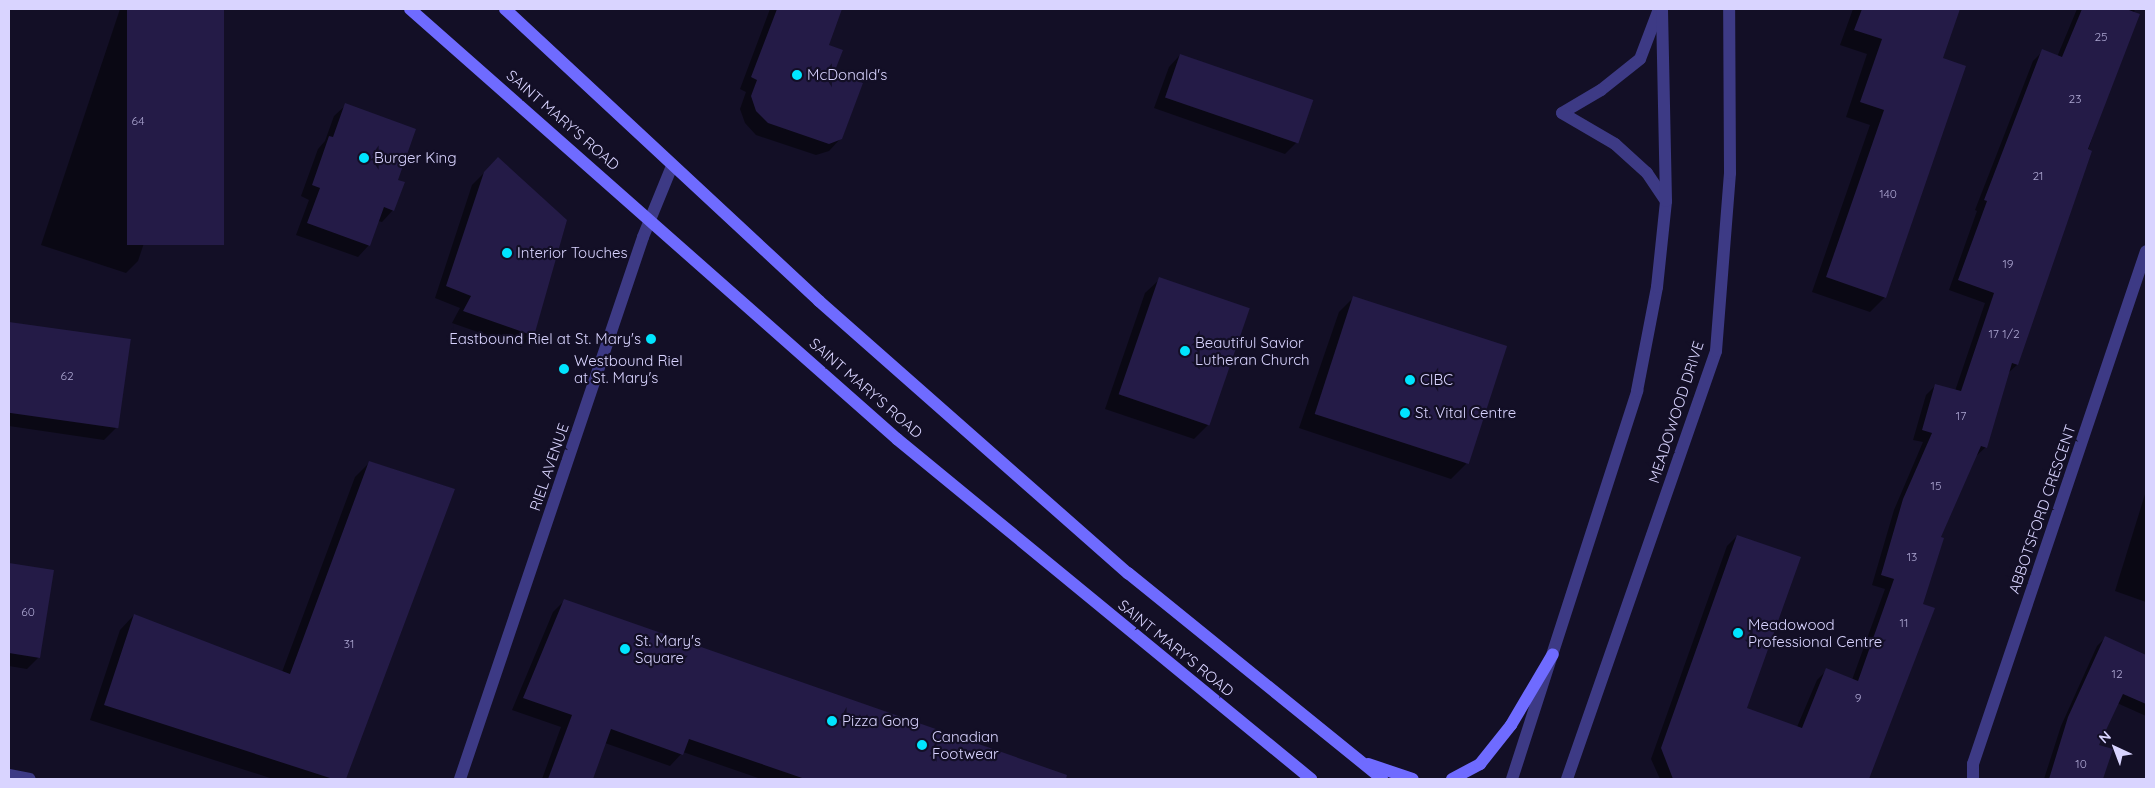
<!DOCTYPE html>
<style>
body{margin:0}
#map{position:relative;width:2155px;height:788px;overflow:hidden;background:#130f26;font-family:Quicksand,sans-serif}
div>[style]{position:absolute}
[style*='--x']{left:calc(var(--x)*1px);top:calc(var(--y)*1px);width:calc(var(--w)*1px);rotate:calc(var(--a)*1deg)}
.shadow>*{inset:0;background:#0007}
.building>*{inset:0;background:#241b47;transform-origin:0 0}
.minor>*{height:12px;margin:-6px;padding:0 6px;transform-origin:6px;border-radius:6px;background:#3d3a85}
.tertiary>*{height:12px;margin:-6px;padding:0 6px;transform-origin:6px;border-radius:6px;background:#3d3a85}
.secondary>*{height:12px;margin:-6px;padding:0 6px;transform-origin:6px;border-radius:6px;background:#6f6bff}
.dots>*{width:14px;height:14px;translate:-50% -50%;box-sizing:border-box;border:2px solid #130f26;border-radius:50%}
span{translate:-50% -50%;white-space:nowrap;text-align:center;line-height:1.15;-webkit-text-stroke:4.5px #130f26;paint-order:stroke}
.number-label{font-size:12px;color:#aca6d1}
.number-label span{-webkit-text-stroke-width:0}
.poi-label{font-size:15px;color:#d9d4ff}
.left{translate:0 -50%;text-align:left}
.right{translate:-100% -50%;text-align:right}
.street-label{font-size:15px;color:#d9d4ff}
.frame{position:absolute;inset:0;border:10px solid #d9d4ff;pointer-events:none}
.north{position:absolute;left:2090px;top:723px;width:50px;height:50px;-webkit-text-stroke:4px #130f26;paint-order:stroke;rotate:317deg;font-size:14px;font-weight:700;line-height:20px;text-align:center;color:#d9d4ff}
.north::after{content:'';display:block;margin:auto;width:18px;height:22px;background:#d9d4ff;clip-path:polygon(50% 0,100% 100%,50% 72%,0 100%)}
</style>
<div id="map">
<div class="shadow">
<div style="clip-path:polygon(120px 9px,222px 9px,138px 261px,126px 273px,41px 245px)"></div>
<div style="clip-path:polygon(770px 9px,841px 9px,827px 46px,841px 138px,829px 151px,816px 155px,756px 135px,745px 123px,740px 109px,746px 92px,740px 89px)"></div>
<div style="clip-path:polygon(1853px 9px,1958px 9px,1941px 59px,1885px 297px,1870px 312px,1812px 292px,1870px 125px,1846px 117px,1867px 54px,1840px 45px)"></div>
<div style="clip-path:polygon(2077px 9px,2135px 9px,2017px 365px,2007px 374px,1986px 447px,1975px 457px,1939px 538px,1868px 779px,1660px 779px,1651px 759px,1727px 546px,1737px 536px,1745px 709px,1797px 727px,1817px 680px,1827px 670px,1852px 680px,1885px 589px,1872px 585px,1894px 510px,1923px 442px,1913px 440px,1926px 395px,1936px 385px,1955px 391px,1985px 303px,1949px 290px,1977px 211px,1975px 210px,2033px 61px,2043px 51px,2057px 57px)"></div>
<div style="clip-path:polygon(1180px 55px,1297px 142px,1285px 154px,1154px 108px,1169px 67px)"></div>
<div style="clip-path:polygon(346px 105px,397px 181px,393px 210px,382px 222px,378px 221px,369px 245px,358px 257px,296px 235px,309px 200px,301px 196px,318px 149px,325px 141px,334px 116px)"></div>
<div style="clip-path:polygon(498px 159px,533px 335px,521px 347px,452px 323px,460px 308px,435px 298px,472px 185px)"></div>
<div style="clip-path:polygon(1160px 279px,1209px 424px,1194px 439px,1105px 409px,1145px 293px)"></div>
<div style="clip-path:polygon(1354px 297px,1466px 464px,1451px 479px,1299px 428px,1339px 312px)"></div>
<div style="clip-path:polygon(9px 323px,129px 341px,116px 428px,104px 440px,9px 426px)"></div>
<div style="clip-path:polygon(370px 462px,454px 489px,344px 779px,273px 779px,90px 720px,120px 630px,134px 615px,282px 672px,355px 477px)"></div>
<div style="clip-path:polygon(2146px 491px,2146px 602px,2115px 591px)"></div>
<div style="clip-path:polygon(9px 565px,53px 571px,39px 657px,27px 669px,9px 666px)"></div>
<div style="clip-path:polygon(565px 600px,1055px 772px,1063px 779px,761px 779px,683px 752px,670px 766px,605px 743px,592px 779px,542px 779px,561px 727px,512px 710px,553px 612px)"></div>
<div style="clip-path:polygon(2105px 638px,2146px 656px,2146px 716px,2117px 703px,2098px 746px,2111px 750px,2101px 779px,2044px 779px,2061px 726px,2097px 646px)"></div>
</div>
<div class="building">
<div style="left:127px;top:9px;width:97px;height:236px"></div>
<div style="clip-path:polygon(777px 9px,842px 9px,829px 45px,843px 50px,834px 73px,863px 83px,842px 139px,829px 144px,768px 123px,756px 111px,751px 96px,757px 80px,751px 77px)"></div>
<div style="clip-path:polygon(1862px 9px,1960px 9px,1943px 58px,1966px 66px,1886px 298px,1826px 277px,1884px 110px,1860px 102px,1882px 39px,1854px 30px)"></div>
<div style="clip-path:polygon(2082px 9px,2126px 9px,2140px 14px,2088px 149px,2092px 151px,2018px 365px,2012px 363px,1987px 448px,1981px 446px,1941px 537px,1944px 538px,1923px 604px,1935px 608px,1869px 779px,1673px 779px,1661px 748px,1737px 535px,1801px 557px,1747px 708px,1802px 728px,1826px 668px,1858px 681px,1894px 579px,1881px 575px,1903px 499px,1932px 433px,1922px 430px,1935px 384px,1961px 391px,1994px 293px,1958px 280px,1987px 201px,1984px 200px,2042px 49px,2062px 57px)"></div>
<div style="left:1180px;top:54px;width:141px;height:46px;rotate:19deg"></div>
<div style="clip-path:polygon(345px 103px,416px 129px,398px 180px,405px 182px,394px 211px,384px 207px,370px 246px,307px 223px,320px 188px,312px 185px,329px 136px,333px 137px)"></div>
<div style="clip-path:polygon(498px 157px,567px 220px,534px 336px,463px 311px,471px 296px,446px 286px,484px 172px)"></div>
<div style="left:1159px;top:277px;width:96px;height:124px;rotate:19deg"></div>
<div style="left:1353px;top:296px;width:162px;height:124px;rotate:18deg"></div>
<div style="left:9px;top:322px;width:123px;height:90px;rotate:8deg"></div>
<div style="clip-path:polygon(369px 461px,455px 489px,346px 779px,333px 779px,104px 705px,134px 614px,290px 674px)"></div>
<div style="clip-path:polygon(9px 563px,54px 570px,40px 658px,9px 653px)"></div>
<div style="clip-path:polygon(564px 599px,1067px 775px,1066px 779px,805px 779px,689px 739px,683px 755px,611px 729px,593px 779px,548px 779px,572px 715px,523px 698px)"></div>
<div style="clip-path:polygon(2105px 636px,2146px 655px,2146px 704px,2123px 694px,2099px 745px,2113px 749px,2103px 779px,2049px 779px,2068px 717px)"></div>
</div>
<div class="minor">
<div style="--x:9;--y:775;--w:21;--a:11"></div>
<div style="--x:460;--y:779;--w:572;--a:-71.34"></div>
<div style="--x:643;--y:237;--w:77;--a:-67.8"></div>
<div style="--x:1973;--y:779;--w:15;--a:-90"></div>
<div style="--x:1973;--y:764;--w:541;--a:-71.36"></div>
</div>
<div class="tertiary">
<div style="--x:1659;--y:9;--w:53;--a:110.8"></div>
<div style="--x:1640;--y:59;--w:50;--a:141.5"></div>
<div style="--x:1601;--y:90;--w:45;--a:149.5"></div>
<div style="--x:1562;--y:113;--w:61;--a:30.3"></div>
<div style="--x:1615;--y:144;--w:43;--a:42.2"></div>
<div style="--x:1647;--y:173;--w:34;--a:56"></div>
<div style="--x:1512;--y:779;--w:408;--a:-72.1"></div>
<div style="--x:1637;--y:391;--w:106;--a:-79.1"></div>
<div style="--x:1657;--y:287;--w:86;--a:-84"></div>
<div style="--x:1666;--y:201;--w:192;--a:-91.2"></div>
<div style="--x:1567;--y:779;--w:453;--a:-70.8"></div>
<div style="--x:1716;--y:351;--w:179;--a:-85.5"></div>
<div style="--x:1730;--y:173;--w:164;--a:-90.3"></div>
</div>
<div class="secondary">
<div style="--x:410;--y:9;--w:650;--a:41.44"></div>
<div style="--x:897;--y:439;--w:536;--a:39.39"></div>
<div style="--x:505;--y:9;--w:429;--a:42.9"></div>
<div style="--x:819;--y:301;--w:412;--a:41.4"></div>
<div style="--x:1128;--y:573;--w:327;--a:39"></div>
<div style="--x:1368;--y:764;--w:47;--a:18.4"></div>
<div style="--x:1452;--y:779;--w:32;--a:-28"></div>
<div style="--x:1480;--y:764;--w:50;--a:-51.5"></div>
<div style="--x:1511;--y:725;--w:82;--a:-59.4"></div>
</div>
<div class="dots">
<div style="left:797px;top:75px;background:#00e5ff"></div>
<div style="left:364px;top:158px;background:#00e5ff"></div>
<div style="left:507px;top:253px;background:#00e5ff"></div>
<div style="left:651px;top:339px;background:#00e5ff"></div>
<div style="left:1185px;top:351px;background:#00e5ff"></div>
<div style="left:564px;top:369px;background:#00e5ff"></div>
<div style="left:1410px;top:380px;background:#00e5ff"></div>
<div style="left:1405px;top:413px;background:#00e5ff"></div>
<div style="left:1738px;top:633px;background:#00e5ff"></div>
<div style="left:625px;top:649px;background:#00e5ff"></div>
<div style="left:832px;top:721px;background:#00e5ff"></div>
<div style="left:922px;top:745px;background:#00e5ff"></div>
</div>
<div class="number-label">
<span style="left:2101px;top:37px">25</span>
<span style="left:2075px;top:99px">23</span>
<span style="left:138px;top:121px">64</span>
<span style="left:2038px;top:176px">21</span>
<span style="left:1888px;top:194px">140</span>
<span style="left:2008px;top:264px">19</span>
<span style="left:2004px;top:334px">17 1/2</span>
<span style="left:67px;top:376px">62</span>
<span style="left:1961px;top:416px">17</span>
<span style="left:1936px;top:486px">15</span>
<span style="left:1912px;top:557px">13</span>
<span style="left:28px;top:612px">60</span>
<span style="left:1904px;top:623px">11</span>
<span style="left:349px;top:644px">31</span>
<span style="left:2117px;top:674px">12</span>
<span style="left:1858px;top:698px">9</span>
<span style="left:2081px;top:764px">10</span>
</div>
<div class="poi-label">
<span class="left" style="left:807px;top:75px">McDonald's</span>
<span class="left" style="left:374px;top:158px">Burger King</span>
<span class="left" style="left:517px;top:253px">Interior Touches</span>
<span class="right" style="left:641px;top:339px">Eastbound Riel at St. Mary's</span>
<span class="left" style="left:1195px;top:351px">Beautiful Savior<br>Lutheran Church</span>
<span class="left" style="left:574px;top:369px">Westbound Riel<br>at St. Mary's</span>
<span class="left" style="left:1420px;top:380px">CIBC</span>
<span class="left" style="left:1415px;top:413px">St. Vital Centre</span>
<span class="left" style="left:1748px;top:633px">Meadowood<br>Professional Centre</span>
<span class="left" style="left:635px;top:649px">St. Mary's<br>Square</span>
<span class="left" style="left:842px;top:721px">Pizza Gong</span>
<span class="left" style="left:932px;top:745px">Canadian<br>Footwear</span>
</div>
<div class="street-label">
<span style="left:563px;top:120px;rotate:41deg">SAINT MARY'S ROAD</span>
<span style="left:866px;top:388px;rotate:41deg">SAINT MARY'S ROAD</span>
<span style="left:1676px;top:412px;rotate:-72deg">MEADOWOOD DRIVE</span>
<span style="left:549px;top:467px;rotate:-71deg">RIEL AVENUE</span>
<span style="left:2042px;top:509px;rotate:-71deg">ABBOTSFORD CRESCENT</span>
<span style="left:1176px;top:648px;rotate:39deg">SAINT MARY'S ROAD</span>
</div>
<div class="frame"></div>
<div class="north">N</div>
</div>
